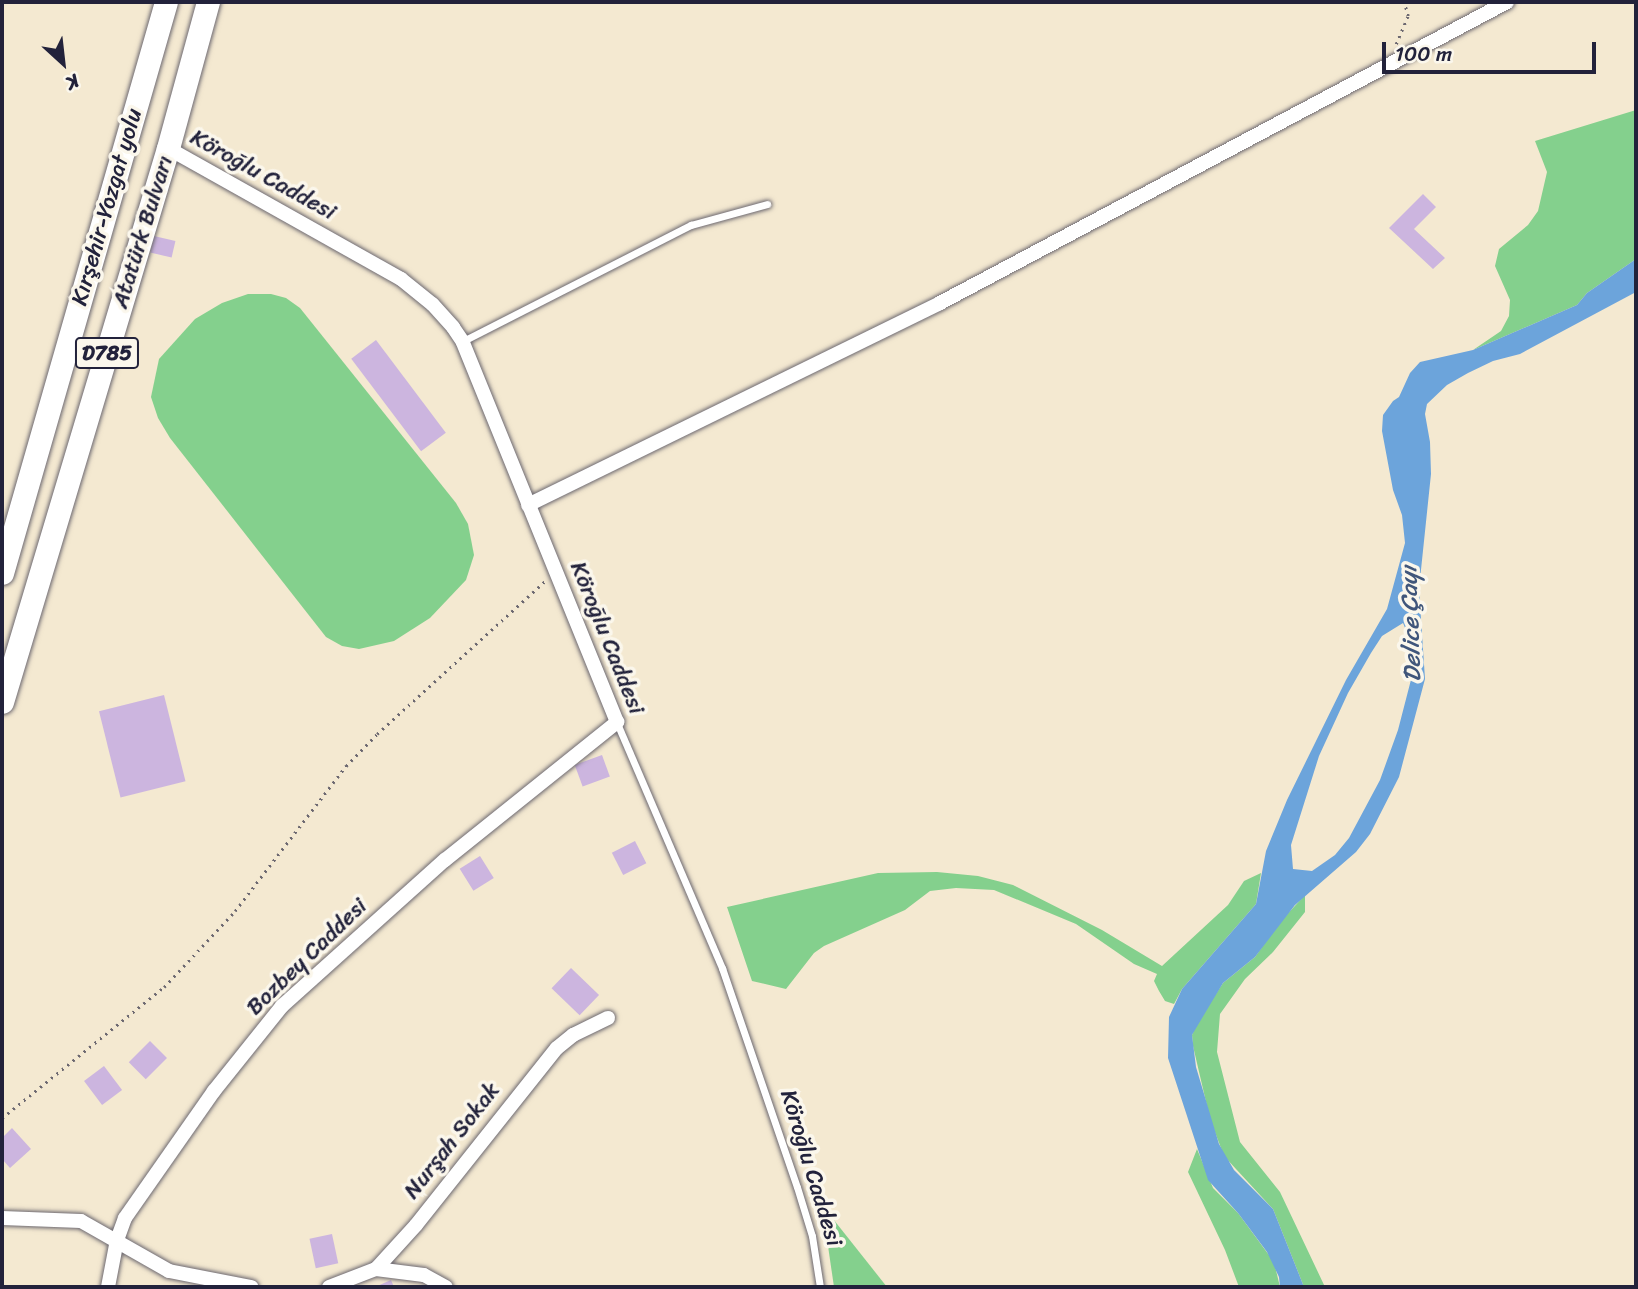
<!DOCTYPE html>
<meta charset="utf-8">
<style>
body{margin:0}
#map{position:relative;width:1638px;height:1289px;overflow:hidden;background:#f4e9d1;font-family:Sriracha,sans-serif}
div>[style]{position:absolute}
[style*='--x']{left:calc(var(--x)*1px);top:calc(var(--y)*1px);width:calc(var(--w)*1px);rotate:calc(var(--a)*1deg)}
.green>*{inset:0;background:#84d08d}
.water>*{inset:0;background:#6ca4db}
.building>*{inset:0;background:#ccb5df;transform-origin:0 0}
.path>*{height:2.5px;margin-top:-1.25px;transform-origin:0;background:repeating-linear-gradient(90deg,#6c6870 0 2px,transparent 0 7px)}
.roads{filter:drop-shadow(0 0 2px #6c6870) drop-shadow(0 0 2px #6c6870)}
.lane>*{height:7px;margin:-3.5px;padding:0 3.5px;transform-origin:3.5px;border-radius:3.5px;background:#fff}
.street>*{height:14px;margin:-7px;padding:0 7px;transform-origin:7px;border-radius:7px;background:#fff}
.primary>*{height:23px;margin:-11.5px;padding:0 11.5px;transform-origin:11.5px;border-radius:11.5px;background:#fff}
span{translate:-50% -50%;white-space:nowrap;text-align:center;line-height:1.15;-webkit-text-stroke:7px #fbf7ec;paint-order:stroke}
.shield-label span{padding:2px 5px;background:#fbf7ec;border:2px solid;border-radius:5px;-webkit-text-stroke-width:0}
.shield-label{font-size:21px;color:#22223b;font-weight:700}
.street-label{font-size:23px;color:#22223b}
.water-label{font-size:24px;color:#40567b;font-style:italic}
.frame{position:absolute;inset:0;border:4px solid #22223b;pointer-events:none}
.north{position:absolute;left:28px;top:28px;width:70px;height:70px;-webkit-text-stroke:5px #fbf7ec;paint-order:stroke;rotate:153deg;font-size:19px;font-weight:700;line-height:28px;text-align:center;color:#22223b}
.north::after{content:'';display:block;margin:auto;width:24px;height:32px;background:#22223b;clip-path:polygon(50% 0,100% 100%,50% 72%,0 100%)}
.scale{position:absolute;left:1382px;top:42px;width:214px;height:32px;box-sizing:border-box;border:4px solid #22223b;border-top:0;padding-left:9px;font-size:21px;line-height:24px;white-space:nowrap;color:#22223b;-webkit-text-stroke:5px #fbf7ec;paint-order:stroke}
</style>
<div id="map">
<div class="green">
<div style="clip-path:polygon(1636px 110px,1636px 259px,1587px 293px,1577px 305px,1473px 350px,1501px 331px,1509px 316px,1510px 300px,1495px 266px,1499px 249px,1528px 225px,1538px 211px,1547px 172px,1535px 141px)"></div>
<div style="clip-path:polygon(248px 294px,271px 294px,286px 298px,300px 308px,456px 503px,468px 524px,474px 555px,466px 580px,430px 618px,394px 641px,359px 649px,342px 646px,326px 637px,170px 438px,158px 418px,151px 397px,159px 359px,195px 319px,222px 303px)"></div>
<div style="clip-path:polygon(937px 872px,978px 876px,1013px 885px,1102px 930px,1162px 966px,1228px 905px,1244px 881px,1261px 873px,1256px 904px,1182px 989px,1174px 1004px,1165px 1001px,1159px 991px,1154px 981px,1157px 974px,1134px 964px,1076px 924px,994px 890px,956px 888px,930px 891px,905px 910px,824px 946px,814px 953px,786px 989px,752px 981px,727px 907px,878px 873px)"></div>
<div style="clip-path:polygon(1305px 895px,1305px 912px,1273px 952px,1245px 979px,1220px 1014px,1217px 1052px,1240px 1142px,1280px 1192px,1325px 1287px,1304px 1287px,1273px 1209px,1224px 1156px,1210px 1119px,1193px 1046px,1192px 1035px,1198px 1021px,1223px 983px,1255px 957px,1280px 922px)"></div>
<div style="clip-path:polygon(1197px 1149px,1213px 1188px,1238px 1213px,1274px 1262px,1280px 1287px,1239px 1287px,1225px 1250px,1188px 1172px)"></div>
<div style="clip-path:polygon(822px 1205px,887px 1287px,834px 1287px)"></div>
</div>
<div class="water">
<div style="clip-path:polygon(evenodd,1636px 259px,1636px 292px,1520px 354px,1493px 361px,1468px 373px,1447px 385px,1427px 404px,1425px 414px,1430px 442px,1431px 474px,1419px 589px,1425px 679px,1399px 777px,1370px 834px,1356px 852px,1295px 905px,1255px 957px,1223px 983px,1192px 1035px,1196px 1067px,1219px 1144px,1234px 1170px,1273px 1209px,1304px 1287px,1280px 1287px,1279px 1277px,1267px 1252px,1238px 1213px,1208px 1180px,1168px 1058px,1169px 1017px,1182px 989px,1256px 904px,1266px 851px,1287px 800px,1346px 680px,1387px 609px,1405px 543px,1402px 515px,1393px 490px,1382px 431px,1383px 415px,1393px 401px,1399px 397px,1410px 373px,1420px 362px,1473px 350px,1577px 305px,1587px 293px,1636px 259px,1403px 623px,1411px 642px,1413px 672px,1398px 730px,1380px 780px,1349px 838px,1335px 855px,1312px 871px,1293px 869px,1291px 845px,1319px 756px,1348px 693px,1371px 653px,1382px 636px,1403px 623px)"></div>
</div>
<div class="building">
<div style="clip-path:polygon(1423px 194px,1436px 207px,1414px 229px,1445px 258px,1433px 269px,1389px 228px)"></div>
<div style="left:154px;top:236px;width:22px;height:17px;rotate:13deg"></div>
<div style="left:376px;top:340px;width:116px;height:31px;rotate:53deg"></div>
<div style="left:164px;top:695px;width:89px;height:67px;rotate:76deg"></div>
<div style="left:602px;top:755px;width:23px;height:29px;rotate:70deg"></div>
<div style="left:635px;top:841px;width:25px;height:26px;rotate:63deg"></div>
<div style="left:480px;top:856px;width:26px;height:24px;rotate:58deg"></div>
<div style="left:571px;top:968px;width:39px;height:28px;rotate:44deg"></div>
<div style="left:150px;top:1041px;width:24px;height:30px;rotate:45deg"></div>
<div style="left:104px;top:1066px;width:30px;height:25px;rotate:53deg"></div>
<div style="clip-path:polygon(12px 1128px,31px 1149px,10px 1168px,2px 1159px,2px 1138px)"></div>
<div style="left:332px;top:1234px;width:30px;height:23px;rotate:78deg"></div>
<div style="clip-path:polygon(391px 1280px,394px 1287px,375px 1287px)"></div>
</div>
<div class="path">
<div style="--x:1396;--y:44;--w:30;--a:-67"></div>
<div style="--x:1408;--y:16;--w:15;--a:-106"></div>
<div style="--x:2;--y:1118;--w:208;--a:-39"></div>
<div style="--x:164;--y:987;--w:104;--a:-46.9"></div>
<div style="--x:235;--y:911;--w:183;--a:-52.6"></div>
<div style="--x:346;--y:766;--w:45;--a:-45.9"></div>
<div style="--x:377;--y:734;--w:227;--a:-42.3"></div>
</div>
<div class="roads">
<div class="lane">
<div style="--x:463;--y:341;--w:256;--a:-27"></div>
<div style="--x:691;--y:225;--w:79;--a:-15.4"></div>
<div style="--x:617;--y:723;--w:267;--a:66.8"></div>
<div style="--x:722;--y:968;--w:231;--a:71.1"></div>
<div style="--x:797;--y:1187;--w:51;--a:73"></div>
<div style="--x:812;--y:1236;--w:52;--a:81.1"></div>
</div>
<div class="street">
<div style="--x:528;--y:505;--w:459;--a:-26.1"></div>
<div style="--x:940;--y:303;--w:642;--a:-27.96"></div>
<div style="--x:2;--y:1218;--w:79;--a:2.2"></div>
<div style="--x:81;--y:1221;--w:101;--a:29.6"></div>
<div style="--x:169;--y:1271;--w:84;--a:11"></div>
<div style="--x:376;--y:1269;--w:48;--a:7.1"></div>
<div style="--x:424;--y:1275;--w:25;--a:29"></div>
<div style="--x:108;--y:1287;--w:48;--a:-79.2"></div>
<div style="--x:117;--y:1240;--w:23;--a:-70"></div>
<div style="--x:125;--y:1218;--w:155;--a:-55"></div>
<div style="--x:214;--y:1091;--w:109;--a:-51.3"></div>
<div style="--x:282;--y:1006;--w:219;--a:-41.9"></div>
<div style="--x:445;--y:860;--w:221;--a:-38.7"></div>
<div style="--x:617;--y:722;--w:410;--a:-112.1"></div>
<div style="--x:463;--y:342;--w:18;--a:-124"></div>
<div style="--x:453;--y:327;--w:31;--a:-132"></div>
<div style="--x:432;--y:304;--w:40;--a:-141"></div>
<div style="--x:401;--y:279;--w:267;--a:-150.7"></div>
<div style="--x:329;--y:1287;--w:50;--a:-21"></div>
<div style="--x:376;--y:1269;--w:59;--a:-47.7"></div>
<div style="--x:416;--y:1225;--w:226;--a:-51.5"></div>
<div style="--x:557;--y:1048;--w:21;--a:-39"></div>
<div style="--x:573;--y:1035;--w:39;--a:-26"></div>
</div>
<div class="primary">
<div style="--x:2;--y:573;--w:594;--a:-73.98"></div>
<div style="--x:2;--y:702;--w:578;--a:-73.32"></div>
<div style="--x:168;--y:148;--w:151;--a:-74.7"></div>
</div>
</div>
<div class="shield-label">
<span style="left:107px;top:353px">D785</span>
</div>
<div class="street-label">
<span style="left:263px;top:175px;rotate:29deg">Köroğlu Caddesi</span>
<span style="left:107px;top:207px;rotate:-74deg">Kırşehir-Yozgat yolu</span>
<span style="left:143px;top:232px;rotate:-73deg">Atatürk Bulvarı</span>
<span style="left:607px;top:638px;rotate:68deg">Köroğlu Caddesi</span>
<span style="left:307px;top:957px;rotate:-44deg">Bozbey Caddesi</span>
<span style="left:452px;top:1141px;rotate:-52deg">Nurşah Sokak</span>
<span style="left:811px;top:1168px;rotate:73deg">Köroğlu Caddesi</span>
</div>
<div class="water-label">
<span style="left:1411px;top:624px;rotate:-92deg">Delice Çayı</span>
</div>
<div class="frame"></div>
<div class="north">K</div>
<div class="scale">100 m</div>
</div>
